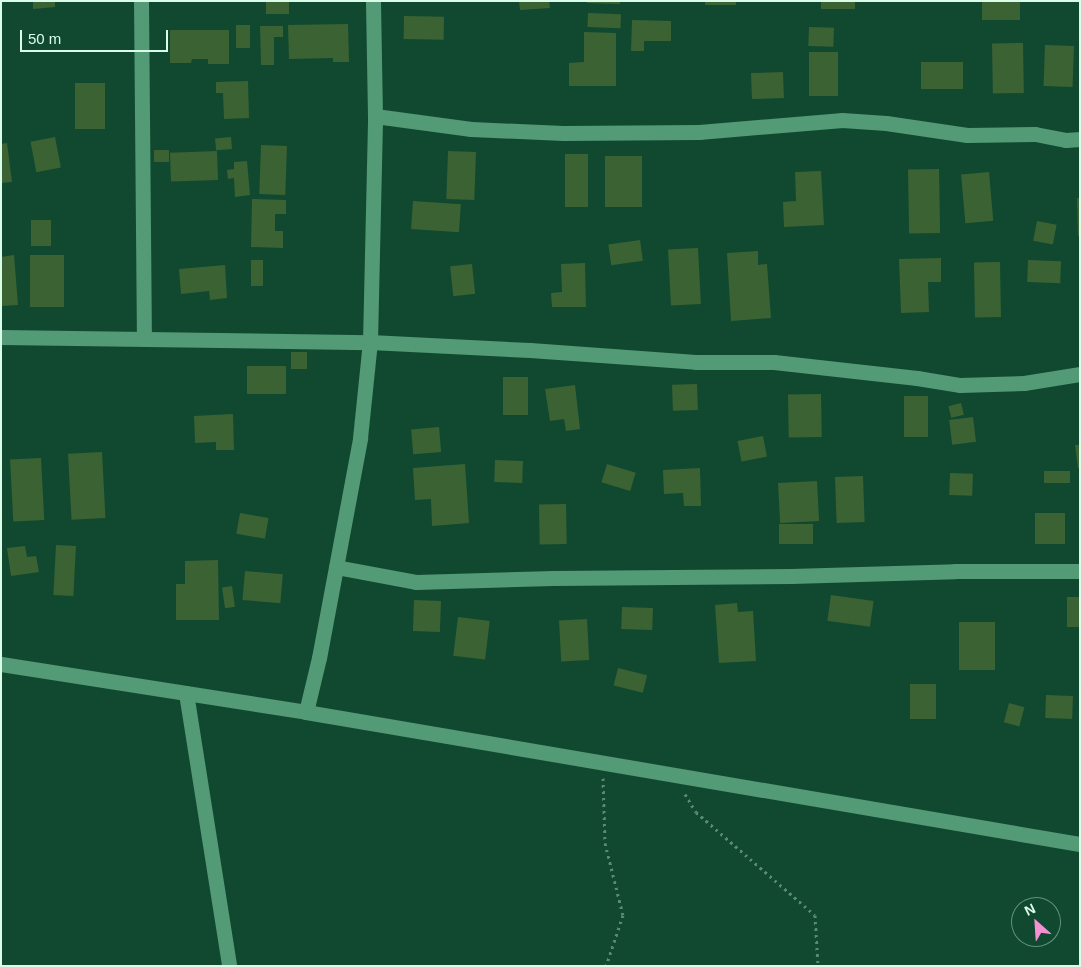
<!DOCTYPE html>
<style>
body{margin:0}
#map{position:relative;width:1081px;height:967px;overflow:hidden;background:#104930;font-family:Helvetica,sans-serif}
div>[style]{position:absolute}
[style*='--x']{left:calc(var(--x)*1px);top:calc(var(--y)*1px);width:calc(var(--w)*1px);rotate:calc(var(--a)*1deg)}
.building>*{inset:0;background:#3b6233;transform-origin:0 0}
.path>*{height:3px;margin-top:-1.5px;transform-origin:0;background:repeating-linear-gradient(90deg,#598a73 0 2.5px,transparent 0 6.5px)}
.street>*{height:15px;margin:-7.5px;padding:0 7.5px;transform-origin:7.5px;border-radius:7.5px;background:#539a76}
span{translate:-50% -50%;white-space:nowrap;text-align:center;line-height:1.15;-webkit-text-stroke:4px #104930;paint-order:stroke}
.frame{position:absolute;inset:0;border:2px solid #dafde9;pointer-events:none}
.north{position:absolute;left:1011px;top:897px;width:50px;height:50px;box-sizing:border-box;background:#104930;border:1px solid #61917a;border-radius:50%;rotate:334deg;font-size:14px;font-weight:700;line-height:20px;text-align:center;color:#dafde9}
.north::after{content:'';display:block;margin:auto;width:18px;height:22px;background:#f491d4;clip-path:polygon(50% 0,100% 100%,50% 72%,0 100%)}
.scale{position:absolute;left:20px;top:30px;width:148px;height:22px;box-sizing:border-box;border:2px solid #dafde9;border-top:0;padding-left:6px;font-size:15px;line-height:18px;white-space:nowrap;color:#dafde9;-webkit-text-stroke:4px #104930;paint-order:stroke}
</style>
<div id="map">
<div class="building">
<div style="clip-path:polygon(33px 1px,55px 1px,55px 7px,33px 9px)"></div>
<div style="left:266px;top:1px;width:23px;height:13px"></div>
<div style="clip-path:polygon(519px 1px,549px 1px,550px 8px,520px 10px)"></div>
<div style="clip-path:polygon(587px 1px,620px 1px,620px 4px,587px 3px)"></div>
<div style="left:705px;top:1px;width:31px;height:4px"></div>
<div style="left:821px;top:1px;width:34px;height:8px"></div>
<div style="left:982px;top:1px;width:38px;height:19px"></div>
<div style="left:588px;top:13px;width:33px;height:14px;rotate:2deg"></div>
<div style="left:404px;top:16px;width:40px;height:23px;rotate:1deg"></div>
<div style="clip-path:polygon(632px 20px,671px 21px,671px 41px,644px 41px,644px 51px,631px 51px)"></div>
<div style="clip-path:polygon(348px 24px,349px 62px,333px 62px,333px 58px,289px 59px,288px 25px)"></div>
<div style="left:236px;top:25px;width:14px;height:23px"></div>
<div style="clip-path:polygon(260px 26px,283px 26px,283px 37px,274px 37px,274px 65px,261px 65px)"></div>
<div style="left:809px;top:27px;width:25px;height:19px;rotate:2deg"></div>
<div style="clip-path:polygon(170px 30px,229px 30px,229px 64px,208px 64px,208px 59px,192px 59px,191px 63px,170px 63px)"></div>
<div style="clip-path:polygon(584px 32px,616px 33px,616px 86px,569px 86px,569px 63px,584px 62px)"></div>
<div style="left:1023px;top:43px;width:50px;height:31px;rotate:89deg"></div>
<div style="left:1045px;top:45px;width:29px;height:41px;rotate:2deg"></div>
<div style="left:838px;top:52px;width:44px;height:29px;rotate:90deg"></div>
<div style="left:921px;top:62px;width:42px;height:27px"></div>
<div style="left:783px;top:72px;width:26px;height:32px;rotate:88deg"></div>
<div style="clip-path:polygon(248px 81px,249px 118px,224px 119px,223px 93px,216px 93px,216px 82px)"></div>
<div style="left:105px;top:83px;width:46px;height:30px;rotate:90deg"></div>
<div style="left:55px;top:137px;width:31px;height:25px;rotate:79deg"></div>
<div style="left:231px;top:137px;width:12px;height:16px;rotate:85deg"></div>
<div style="clip-path:polygon(7px 143px,12px 182px,1px 183px,1px 144px)"></div>
<div style="left:261px;top:145px;width:26px;height:49px;rotate:2deg"></div>
<div style="left:154px;top:150px;width:15px;height:12px"></div>
<div style="left:217px;top:151px;width:29px;height:47px;rotate:88deg"></div>
<div style="left:448px;top:151px;width:28px;height:48px;rotate:2deg"></div>
<div style="left:565px;top:154px;width:23px;height:53px"></div>
<div style="left:605px;top:156px;width:37px;height:51px"></div>
<div style="clip-path:polygon(247px 161px,250px 195px,235px 197px,234px 178px,228px 179px,227px 170px,234px 169px,234px 162px)"></div>
<div style="left:939px;top:169px;width:64px;height:31px;rotate:89deg"></div>
<div style="clip-path:polygon(821px 171px,824px 225px,784px 227px,783px 202px,796px 201px,795px 172px)"></div>
<div style="left:989px;top:172px;width:49px;height:28px;rotate:85deg"></div>
<div style="clip-path:polygon(1077px 198px,1080px 198px,1080px 236px,1078px 236px)"></div>
<div style="clip-path:polygon(252px 199px,286px 200px,286px 214px,275px 214px,275px 231px,283px 231px,283px 248px,251px 247px)"></div>
<div style="left:413px;top:201px;width:48px;height:28px;rotate:4deg"></div>
<div style="left:31px;top:220px;width:20px;height:26px"></div>
<div style="left:1037px;top:221px;width:20px;height:20px;rotate:11deg"></div>
<div style="left:640px;top:240px;width:21px;height:32px;rotate:82deg"></div>
<div style="left:698px;top:248px;width:56px;height:30px;rotate:87deg"></div>
<div style="clip-path:polygon(758px 251px,758px 265px,767px 264px,771px 318px,731px 321px,727px 253px)"></div>
<div style="clip-path:polygon(14px 255px,18px 305px,1px 306px,1px 257px)"></div>
<div style="left:64px;top:255px;width:52px;height:34px;rotate:90deg"></div>
<div style="clip-path:polygon(941px 258px,941px 282px,928px 282px,929px 312px,901px 313px,899px 259px)"></div>
<div style="left:263px;top:260px;width:26px;height:12px;rotate:90deg"></div>
<div style="left:1028px;top:260px;width:33px;height:22px;rotate:2deg"></div>
<div style="left:1000px;top:262px;width:55px;height:26px;rotate:89deg"></div>
<div style="clip-path:polygon(585px 263px,586px 307px,552px 307px,551px 293px,562px 292px,561px 264px)"></div>
<div style="left:472px;top:264px;width:30px;height:22px;rotate:84deg"></div>
<div style="clip-path:polygon(225px 265px,227px 298px,210px 300px,209px 291px,181px 294px,179px 269px)"></div>
<div style="left:291px;top:352px;width:16px;height:17px"></div>
<div style="left:286px;top:366px;width:28px;height:39px;rotate:90deg"></div>
<div style="left:503px;top:377px;width:25px;height:38px"></div>
<div style="left:697px;top:384px;width:26px;height:25px;rotate:88deg"></div>
<div style="clip-path:polygon(575px 385px,580px 429px,566px 431px,564px 419px,550px 421px,545px 389px)"></div>
<div style="left:821px;top:394px;width:43px;height:33px;rotate:89deg"></div>
<div style="left:904px;top:396px;width:24px;height:41px"></div>
<div style="left:961px;top:403px;width:12px;height:13px;rotate:76deg"></div>
<div style="clip-path:polygon(233px 414px,234px 450px,216px 450px,216px 442px,195px 443px,194px 416px)"></div>
<div style="left:973px;top:417px;width:25px;height:24px;rotate:83deg"></div>
<div style="left:439px;top:427px;width:25px;height:28px;rotate:85deg"></div>
<div style="left:763px;top:436px;width:21px;height:26px;rotate:79deg"></div>
<div style="clip-path:polygon(1075px 445px,1080px 445px,1080px 468px,1078px 468px)"></div>
<div style="left:102px;top:452px;width:66px;height:34px;rotate:87deg"></div>
<div style="left:41px;top:458px;width:62px;height:31px;rotate:87deg"></div>
<div style="left:495px;top:460px;width:28px;height:22px;rotate:2deg"></div>
<div style="clip-path:polygon(465px 464px,469px 523px,432px 526px,431px 499px,415px 500px,413px 468px)"></div>
<div style="left:607px;top:464px;width:30px;height:19px;rotate:17deg"></div>
<div style="clip-path:polygon(700px 468px,701px 506px,684px 506px,683px 493px,664px 494px,663px 470px)"></div>
<div style="left:1070px;top:471px;width:12px;height:26px;rotate:90deg"></div>
<div style="left:950px;top:473px;width:23px;height:22px;rotate:2deg"></div>
<div style="left:863px;top:476px;width:46px;height:28px;rotate:88deg"></div>
<div style="left:817px;top:481px;width:40px;height:39px;rotate:87deg"></div>
<div style="left:566px;top:504px;width:40px;height:27px;rotate:89deg"></div>
<div style="left:240px;top:513px;width:29px;height:21px;rotate:10deg"></div>
<div style="left:1035px;top:513px;width:30px;height:31px"></div>
<div style="left:779px;top:524px;width:34px;height:20px"></div>
<div style="left:56px;top:545px;width:20px;height:50px;rotate:3deg"></div>
<div style="clip-path:polygon(25px 546px,27px 557px,36px 556px,39px 572px,11px 576px,7px 548px)"></div>
<div style="clip-path:polygon(218px 560px,219px 620px,176px 620px,176px 584px,185px 584px,185px 561px)"></div>
<div style="left:245px;top:571px;width:38px;height:29px;rotate:5deg"></div>
<div style="left:232px;top:586px;width:21px;height:10px;rotate:82deg"></div>
<div style="left:831px;top:595px;width:43px;height:26px;rotate:8deg"></div>
<div style="left:1067px;top:597px;width:13px;height:30px"></div>
<div style="left:414px;top:600px;width:27px;height:31px;rotate:2deg"></div>
<div style="clip-path:polygon(737px 603px,738px 612px,753px 611px,756px 661px,719px 663px,715px 605px)"></div>
<div style="left:622px;top:607px;width:31px;height:22px;rotate:2deg"></div>
<div style="left:458px;top:617px;width:32px;height:39px;rotate:7deg"></div>
<div style="left:587px;top:619px;width:41px;height:28px;rotate:87deg"></div>
<div style="left:959px;top:622px;width:36px;height:48px"></div>
<div style="left:618px;top:668px;width:30px;height:18px;rotate:14deg"></div>
<div style="left:910px;top:684px;width:26px;height:35px"></div>
<div style="left:1046px;top:695px;width:27px;height:23px;rotate:2deg"></div>
<div style="left:1009px;top:703px;width:16px;height:20px;rotate:15deg"></div>
</div>
<div class="path">
<div style="--x:603;--y:778;--w:65;--a:88.2"></div>
<div style="--x:605;--y:843;--w:74;--a:76"></div>
<div style="--x:623;--y:915;--w:54;--a:108.4"></div>
<div style="--x:685;--y:794;--w:21;--a:59"></div>
<div style="--x:696;--y:812;--w:157;--a:40.9"></div>
<div style="--x:815;--y:915;--w:51;--a:86.6"></div>
</div>
<div class="street">
<div style="--x:141;--y:1;--w:336;--a:89.5"></div>
<div style="--x:375;--y:116;--w:97;--a:7.7"></div>
<div style="--x:471;--y:129;--w:92;--a:2.5"></div>
<div style="--x:563;--y:133;--w:136;--a:-0.4"></div>
<div style="--x:699;--y:132;--w:144;--a:-4.8"></div>
<div style="--x:842;--y:120;--w:44;--a:3.9"></div>
<div style="--x:886;--y:123;--w:82;--a:8.4"></div>
<div style="--x:967;--y:135;--w:68;--a:-0.8"></div>
<div style="--x:1035;--y:134;--w:32;--a:11"></div>
<div style="--x:1066;--y:140;--w:14;--a:-4"></div>
<div style="--x:1;--y:337;--w:369;--a:0.8"></div>
<div style="--x:370;--y:342;--w:160;--a:2.9"></div>
<div style="--x:530;--y:350;--w:166;--a:4.1"></div>
<div style="--x:696;--y:362;--w:78;--a:0"></div>
<div style="--x:774;--y:362;--w:144;--a:6.4"></div>
<div style="--x:917;--y:378;--w:44;--a:9.2"></div>
<div style="--x:960;--y:385;--w:64;--a:-1.8"></div>
<div style="--x:1024;--y:383;--w:57;--a:-9.1"></div>
<div style="--x:336;--y:567;--w:81;--a:10.6"></div>
<div style="--x:416;--y:582;--w:137;--a:-1.7"></div>
<div style="--x:553;--y:578;--w:238;--a:-0.5"></div>
<div style="--x:791;--y:576;--w:164;--a:-1.7"></div>
<div style="--x:955;--y:571;--w:125;--a:0"></div>
<div style="--x:1;--y:664;--w:309;--a:8.9"></div>
<div style="--x:306;--y:712;--w:785;--a:9.68"></div>
<div style="--x:186;--y:693;--w:276;--a:81"></div>
<div style="--x:306;--y:712;--w:56;--a:-76.5"></div>
<div style="--x:319;--y:658;--w:224;--a:-79.4"></div>
<div style="--x:360;--y:438;--w:97;--a:-84.1"></div>
<div style="--x:370;--y:342;--w:226;--a:-88.7"></div>
<div style="--x:375;--y:116;--w:115;--a:-91"></div>
</div>
<div class="frame"></div>
<div class="north">N</div>
<div class="scale">50 m</div>
</div>
